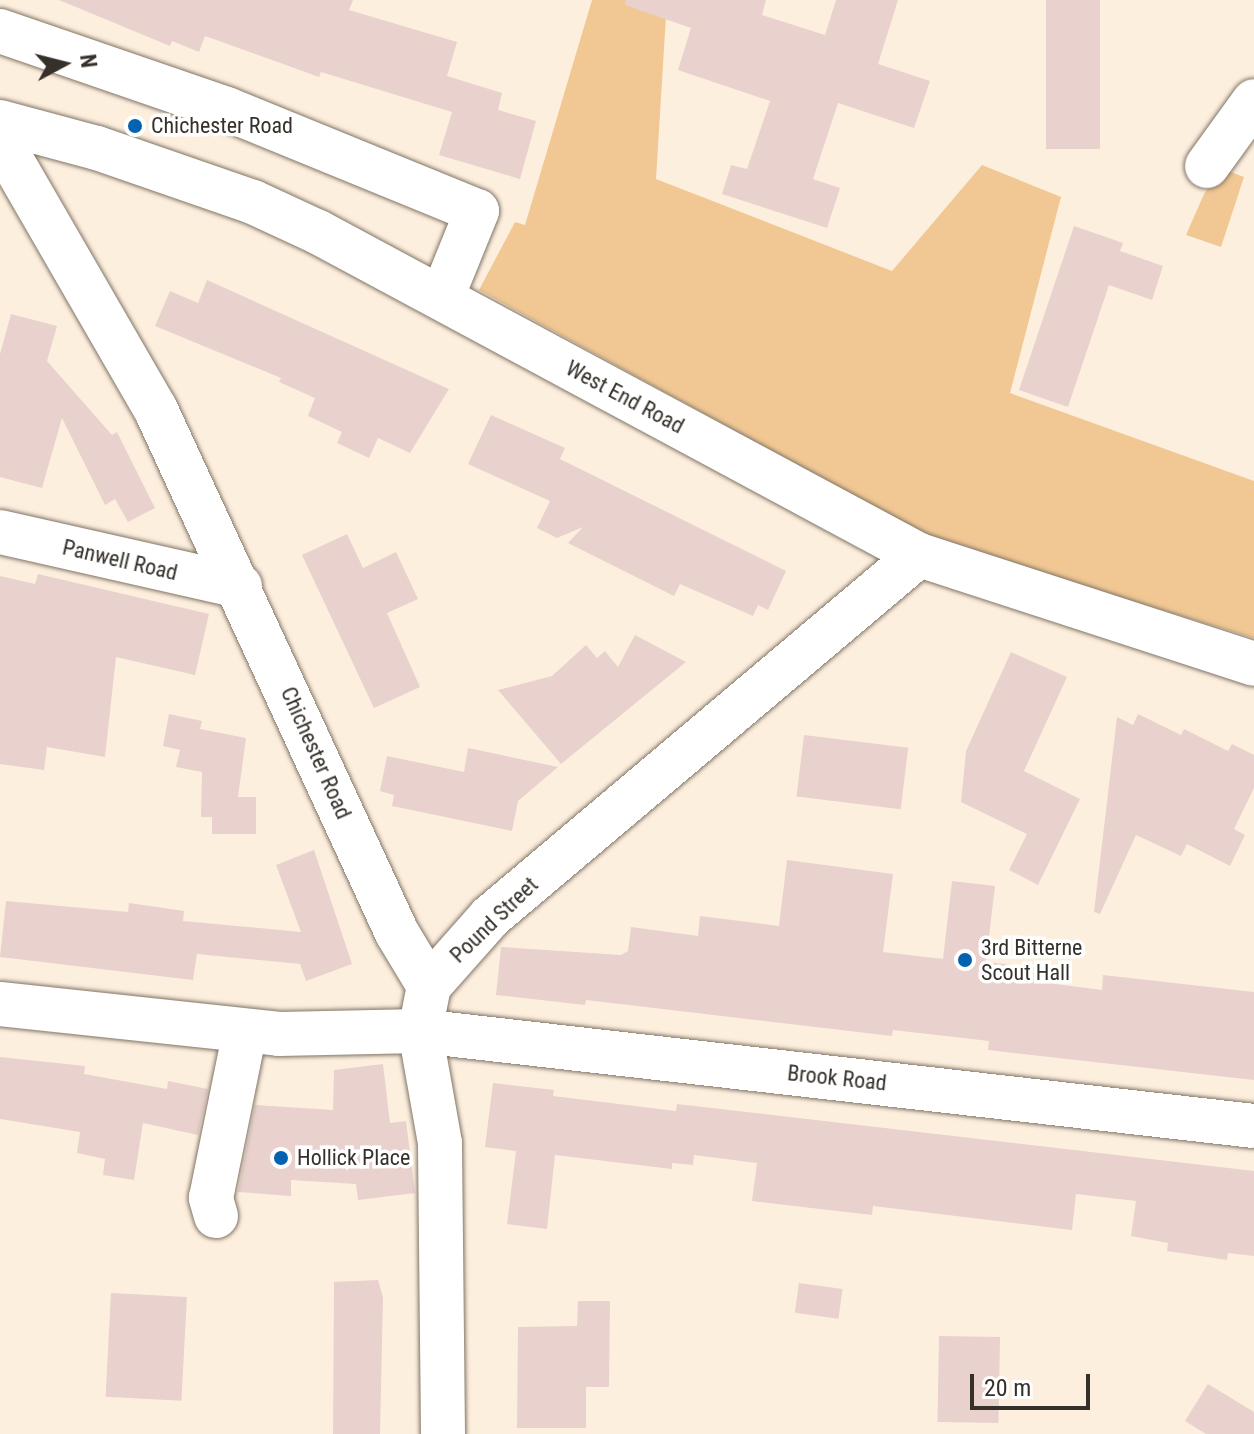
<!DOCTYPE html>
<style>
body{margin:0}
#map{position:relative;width:1254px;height:1434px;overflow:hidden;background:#fdefde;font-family:"Roboto Condensed",sans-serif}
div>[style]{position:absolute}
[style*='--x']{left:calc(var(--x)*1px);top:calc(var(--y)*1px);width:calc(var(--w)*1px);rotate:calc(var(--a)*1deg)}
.green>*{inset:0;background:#f1c894}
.building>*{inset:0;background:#e9d1ce;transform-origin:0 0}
.roads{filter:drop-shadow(0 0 2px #817566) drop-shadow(0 0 2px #817566)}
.minor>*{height:44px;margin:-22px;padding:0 22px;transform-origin:22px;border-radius:22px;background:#fff}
.dots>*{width:22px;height:22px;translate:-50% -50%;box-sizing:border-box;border:4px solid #fff;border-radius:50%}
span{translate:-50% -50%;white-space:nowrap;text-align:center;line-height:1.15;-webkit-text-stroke:7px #fff;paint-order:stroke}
.poi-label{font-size:22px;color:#35302a}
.left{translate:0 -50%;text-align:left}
.street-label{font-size:22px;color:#35302a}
.north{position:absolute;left:24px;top:24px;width:80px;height:80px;-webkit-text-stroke:6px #fff;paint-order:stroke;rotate:83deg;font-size:22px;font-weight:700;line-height:32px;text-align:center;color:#35302a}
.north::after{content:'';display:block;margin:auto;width:28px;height:36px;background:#35302a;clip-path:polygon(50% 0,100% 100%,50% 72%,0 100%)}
.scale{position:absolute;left:970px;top:1374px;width:120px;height:36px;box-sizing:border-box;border:4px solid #35302a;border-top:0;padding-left:10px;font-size:24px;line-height:28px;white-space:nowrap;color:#35302a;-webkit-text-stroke:6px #fff;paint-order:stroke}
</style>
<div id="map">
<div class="green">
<div style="clip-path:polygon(592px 0,667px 0,656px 179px,892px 271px,982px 165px,1061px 197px,1010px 393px,1254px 481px,1254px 638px,938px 542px,479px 290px,515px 222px,525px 225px)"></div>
<div style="clip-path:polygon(1223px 169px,1244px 177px,1221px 247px,1186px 235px,1204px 194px)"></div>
</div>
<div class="building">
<div style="clip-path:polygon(59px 0,353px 0,349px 10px,457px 42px,447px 76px,502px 93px,498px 110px,536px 121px,520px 179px,439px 155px,452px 112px,321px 72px,319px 77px,205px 36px,199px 52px,172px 41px,170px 46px)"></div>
<div style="clip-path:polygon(626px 0,766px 0,762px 15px,825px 35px,836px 0,898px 0,878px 64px,930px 81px,914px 128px,838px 103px,813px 179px,840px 188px,827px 228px,722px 194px,731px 165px,747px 169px,770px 101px,678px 70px,691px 28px,625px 5px)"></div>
<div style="left:1046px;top:0;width:54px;height:149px"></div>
<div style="clip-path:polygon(1074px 226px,1123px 243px,1120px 251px,1163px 266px,1152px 300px,1109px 285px,1068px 407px,1019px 390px)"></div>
<div style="clip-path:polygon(207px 280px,449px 389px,410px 453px,378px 438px,369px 458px,337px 443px,342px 432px,308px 416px,315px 398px,279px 382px,281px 378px,155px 326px,170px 291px,198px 303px)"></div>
<div style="clip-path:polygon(11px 314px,57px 326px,47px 361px,112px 435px,117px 432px,155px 508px,128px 522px,115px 499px,105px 505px,62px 418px,42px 488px,0 477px,0 354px)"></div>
<div style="clip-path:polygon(491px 415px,565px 448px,560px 459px,786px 571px,768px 610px,758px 605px,753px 616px,680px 584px,674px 596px,568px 543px,583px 527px,557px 538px,537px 528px,550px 501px,468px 464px)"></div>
<div style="clip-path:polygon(347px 534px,363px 568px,396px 552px,418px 599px,387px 613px,420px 687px,374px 708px,302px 555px)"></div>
<div style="clip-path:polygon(38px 574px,209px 614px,195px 675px,116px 657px,105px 757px,47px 747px,44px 770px,0 764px,0 576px,35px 584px)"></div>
<div style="clip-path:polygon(635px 635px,686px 662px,561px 764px,498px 690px,552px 676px,586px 645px,597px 658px,605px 651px,618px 667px)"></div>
<div style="clip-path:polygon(1011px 652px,1067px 677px,1024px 771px,1080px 799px,1038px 885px,1009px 870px,1027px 834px,961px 802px,966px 751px)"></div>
<div style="clip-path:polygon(169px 714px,202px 721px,200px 729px,246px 738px,238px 797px,256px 797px,256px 834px,212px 834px,212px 817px,201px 817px,202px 772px,176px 767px,180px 750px,163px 746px)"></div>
<div style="clip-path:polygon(1138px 714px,1181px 735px,1184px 729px,1228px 751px,1232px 744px,1254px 755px,1254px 788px,1234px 829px,1245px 835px,1230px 866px,1187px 844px,1181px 856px,1136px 835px,1100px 914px,1094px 912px,1117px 717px,1133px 725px)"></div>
<div style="left:804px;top:735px;width:105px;height:62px;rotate:7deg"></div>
<div style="clip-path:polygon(468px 748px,558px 767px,518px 801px,512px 831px,392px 806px,394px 795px,380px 791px,387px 756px,464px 772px)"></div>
<div style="clip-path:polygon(314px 850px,352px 964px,306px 981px,300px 964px,197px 954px,193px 980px,0 957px,6px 901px,128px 912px,129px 903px,184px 911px,183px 921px,301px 932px,276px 865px)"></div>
<div style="clip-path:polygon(787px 860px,893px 874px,883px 952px,943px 959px,952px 881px,995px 886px,986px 962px,1041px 968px,1040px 982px,1102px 990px,1103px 975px,1254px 992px,1254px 1080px,988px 1050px,989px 1041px,893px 1030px,892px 1036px,586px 1000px,585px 1005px,496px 995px,501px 947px,621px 955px,628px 951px,631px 927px,698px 936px,700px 916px,779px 926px)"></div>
<div style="clip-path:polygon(0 1057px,85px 1066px,84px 1074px,167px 1089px,168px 1081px,208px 1089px,198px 1135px,143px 1123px,134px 1180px,103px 1175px,105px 1159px,77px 1153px,80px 1132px,0 1119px)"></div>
<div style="clip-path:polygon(383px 1064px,390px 1123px,406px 1121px,415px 1193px,358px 1200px,356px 1184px,291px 1180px,291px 1196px,238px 1192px,255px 1105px,333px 1110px,334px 1070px)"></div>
<div style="clip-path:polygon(493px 1083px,554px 1090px,553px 1096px,676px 1111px,677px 1104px,1254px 1171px,1254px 1256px,1228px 1253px,1227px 1260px,1167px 1251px,1168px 1243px,1131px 1236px,1136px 1201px,1076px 1194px,1072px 1230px,873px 1206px,872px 1215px,752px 1201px,757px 1163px,694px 1155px,693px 1165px,672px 1163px,672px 1169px,555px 1155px,547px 1229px,507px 1224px,516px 1151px,485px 1147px)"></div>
<div style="clip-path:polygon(378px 1280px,383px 1297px,380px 1434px,333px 1434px,334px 1282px)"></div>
<div style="left:799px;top:1283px;width:44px;height:30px;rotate:8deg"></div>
<div style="left:111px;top:1293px;width:76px;height:104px;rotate:3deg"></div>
<div style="clip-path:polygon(578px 1301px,610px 1301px,609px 1387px,586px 1387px,586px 1428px,517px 1428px,518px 1327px,577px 1326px)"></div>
<div style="left:939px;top:1336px;width:61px;height:86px;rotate:1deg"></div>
<div style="clip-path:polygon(1208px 1384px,1254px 1412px,1254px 1434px,1206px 1434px,1185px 1421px)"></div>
</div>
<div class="roads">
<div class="minor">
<div style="--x:0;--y:31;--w:240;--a:19"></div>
<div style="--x:227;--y:109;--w:270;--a:22.2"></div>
<div style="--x:477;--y:211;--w:93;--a:112.1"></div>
<div style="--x:0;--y:122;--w:100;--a:15"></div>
<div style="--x:97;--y:148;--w:165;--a:19.1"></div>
<div style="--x:253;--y:202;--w:72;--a:24.8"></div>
<div style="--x:318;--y:232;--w:682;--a:28.26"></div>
<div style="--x:919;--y:555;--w:352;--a:18"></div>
<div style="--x:0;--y:140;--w:310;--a:60"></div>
<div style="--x:155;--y:408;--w:578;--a:65.25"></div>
<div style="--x:397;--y:933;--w:62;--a:58.9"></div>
<div style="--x:1207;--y:166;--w:80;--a:-54.1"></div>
<div style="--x:0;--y:532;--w:246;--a:12.7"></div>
<div style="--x:0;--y:1004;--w:281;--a:6.1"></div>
<div style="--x:279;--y:1034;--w:141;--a:-1.2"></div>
<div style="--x:420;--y:1031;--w:839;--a:6.5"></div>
<div style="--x:216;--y:1216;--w:19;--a:-106"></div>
<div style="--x:211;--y:1198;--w:170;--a:-78.5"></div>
<div style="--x:443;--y:1434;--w:291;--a:-90.6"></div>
<div style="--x:440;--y:1143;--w:114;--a:-100.1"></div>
<div style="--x:420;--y:1031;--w:46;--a:-78.7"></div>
<div style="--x:429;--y:986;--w:92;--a:-48.5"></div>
<div style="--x:490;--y:917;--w:561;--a:-40.16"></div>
</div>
</div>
<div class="dots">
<div style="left:135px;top:126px;background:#0463b0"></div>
<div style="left:965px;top:960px;background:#0463b0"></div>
<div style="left:281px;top:1158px;background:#0463b0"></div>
</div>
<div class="poi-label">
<span class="left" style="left:151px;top:126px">Chichester Road</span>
<span class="left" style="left:981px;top:960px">3rd Bitterne<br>Scout Hall</span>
<span class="left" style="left:297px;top:1158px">Hollick Place</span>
</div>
<div class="street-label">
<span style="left:625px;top:397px;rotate:28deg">West End Road</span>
<span style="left:120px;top:560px;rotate:13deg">Panwell Road</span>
<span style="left:316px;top:753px;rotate:66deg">Chichester Road</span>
<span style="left:494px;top:920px;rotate:-44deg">Pound Street</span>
<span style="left:837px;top:1078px;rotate:6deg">Brook Road</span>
</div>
<div class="north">N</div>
<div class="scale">20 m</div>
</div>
